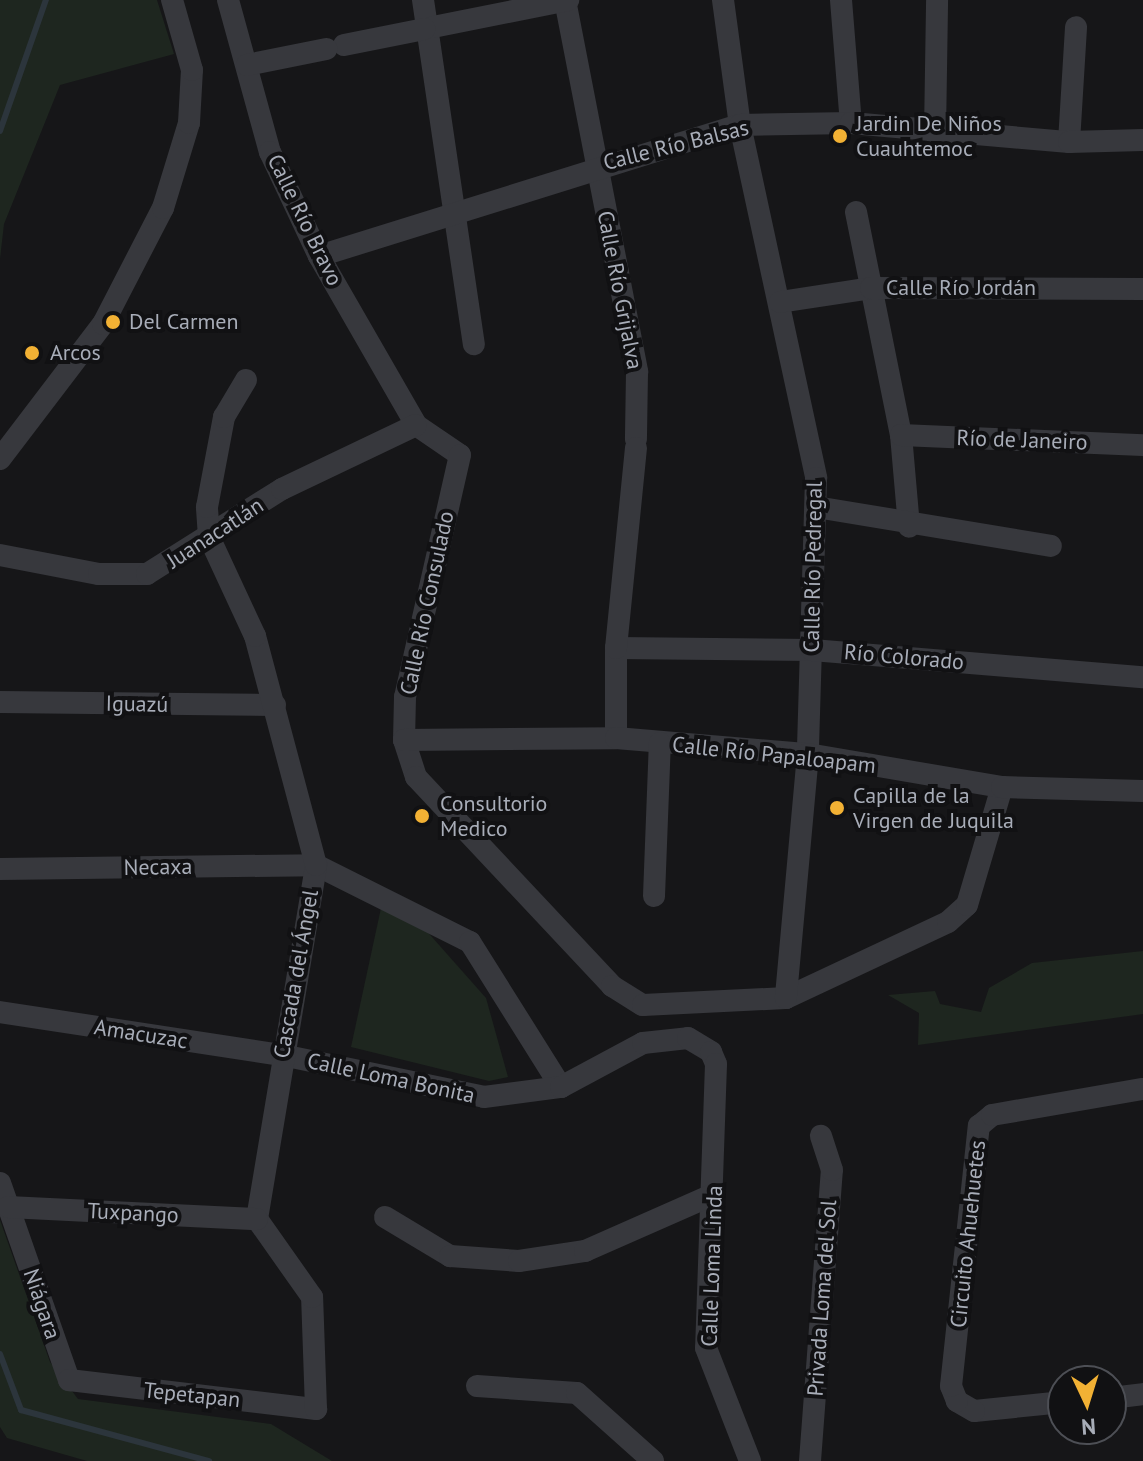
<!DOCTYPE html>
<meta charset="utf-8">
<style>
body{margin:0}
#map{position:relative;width:1143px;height:1461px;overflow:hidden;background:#161618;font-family:"PT Sans",sans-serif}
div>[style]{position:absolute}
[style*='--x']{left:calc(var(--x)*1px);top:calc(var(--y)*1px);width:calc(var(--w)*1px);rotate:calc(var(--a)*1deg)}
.green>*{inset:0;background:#1e261f}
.stream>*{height:6px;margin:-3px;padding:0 3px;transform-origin:3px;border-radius:3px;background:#2c353c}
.minor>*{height:22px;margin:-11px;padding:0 11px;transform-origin:11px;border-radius:11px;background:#37383d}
.dots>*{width:22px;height:22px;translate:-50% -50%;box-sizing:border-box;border:4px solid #111113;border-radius:50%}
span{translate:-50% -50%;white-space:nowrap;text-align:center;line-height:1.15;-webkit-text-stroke:8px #111113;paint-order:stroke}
.poi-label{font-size:22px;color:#a8adb8}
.left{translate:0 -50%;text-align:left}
.street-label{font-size:22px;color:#a8adb8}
.north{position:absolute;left:1047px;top:1365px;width:80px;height:80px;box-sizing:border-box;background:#111113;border:2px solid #4d4f55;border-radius:50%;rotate:176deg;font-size:22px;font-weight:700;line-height:32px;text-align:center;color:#a8adb8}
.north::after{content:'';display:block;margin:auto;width:28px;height:36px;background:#f2b134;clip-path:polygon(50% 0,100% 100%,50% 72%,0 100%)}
</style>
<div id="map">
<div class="green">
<div style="clip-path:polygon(0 0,157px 0,174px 54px,60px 85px,4px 224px,0 259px)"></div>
<div style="clip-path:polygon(381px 908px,424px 928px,486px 998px,508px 1077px,489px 1081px,351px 1047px)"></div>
<div style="clip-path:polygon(1143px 951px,1143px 1014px,918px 1045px,919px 1013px,888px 995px,935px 991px,940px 1004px,981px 1012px,989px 988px,1032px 963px)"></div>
<div style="clip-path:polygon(0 1220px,50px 1362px,78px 1399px,271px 1424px,332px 1461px,87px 1461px,7px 1438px,0 1427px)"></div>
</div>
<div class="stream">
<div style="--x:0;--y:131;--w:139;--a:-70.7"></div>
<div style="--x:0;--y:1354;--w:60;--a:69.4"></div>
<div style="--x:21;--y:1410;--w:195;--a:15.2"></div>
</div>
<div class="minor">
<div style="--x:228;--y:0;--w:158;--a:74.6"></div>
<div style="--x:270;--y:152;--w:115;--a:64.8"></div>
<div style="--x:319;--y:256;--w:195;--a:60.1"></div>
<div style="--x:416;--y:425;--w:53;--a:34.3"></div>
<div style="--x:460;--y:455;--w:248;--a:102.8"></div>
<div style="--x:405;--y:697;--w:43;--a:91.3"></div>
<div style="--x:404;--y:740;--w:39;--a:72"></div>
<div style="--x:416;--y:777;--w:287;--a:46.8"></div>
<div style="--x:612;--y:986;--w:36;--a:32"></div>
<div style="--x:643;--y:1005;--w:143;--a:-2.8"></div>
<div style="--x:786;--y:998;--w:179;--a:-25.1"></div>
<div style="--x:948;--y:922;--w:25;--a:-42"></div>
<div style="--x:967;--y:905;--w:123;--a:-73.5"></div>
<div style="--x:423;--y:0;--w:348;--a:81.6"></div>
<div style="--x:565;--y:0;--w:379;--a:79"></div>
<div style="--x:637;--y:372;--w:67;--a:90.9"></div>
<div style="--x:723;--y:0;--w:126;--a:82.3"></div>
<div style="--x:740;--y:125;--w:361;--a:77.8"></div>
<div style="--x:816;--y:478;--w:276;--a:91.7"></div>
<div style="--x:808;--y:754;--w:245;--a:95.2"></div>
<div style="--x:841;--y:0;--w:123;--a:85.4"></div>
<div style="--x:433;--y:27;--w:138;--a:-11.3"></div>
<div style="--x:344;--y:45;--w:82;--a:-11.3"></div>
<div style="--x:247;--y:65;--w:81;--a:-11.4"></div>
<div style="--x:935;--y:133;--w:133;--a:-89.1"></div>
<div style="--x:1069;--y:142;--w:115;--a:-86.5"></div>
<div style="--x:856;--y:212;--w:227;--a:78.6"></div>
<div style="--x:901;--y:435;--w:92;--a:85"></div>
<div style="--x:319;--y:256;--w:441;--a:-17.3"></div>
<div style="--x:740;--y:125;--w:111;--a:-1"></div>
<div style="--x:851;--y:123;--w:219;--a:5"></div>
<div style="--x:1069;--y:142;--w:74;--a:-1.5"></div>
<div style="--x:780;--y:302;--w:92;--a:-8.7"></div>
<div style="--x:871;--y:288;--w:272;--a:0.2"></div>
<div style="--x:901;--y:435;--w:242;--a:2.4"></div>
<div style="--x:0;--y:459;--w:170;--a:-52.7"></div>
<div style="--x:103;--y:324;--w:131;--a:-62.7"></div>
<div style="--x:163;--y:208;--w:89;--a:-73"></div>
<div style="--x:189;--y:123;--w:53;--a:-86.8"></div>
<div style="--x:192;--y:70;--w:73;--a:-105.9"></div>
<div style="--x:816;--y:507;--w:238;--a:9.4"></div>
<div style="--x:0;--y:555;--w:101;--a:10.9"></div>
<div style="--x:99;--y:574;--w:48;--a:0"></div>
<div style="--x:147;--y:574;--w:160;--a:-32.2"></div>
<div style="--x:282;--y:489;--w:148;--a:-25.5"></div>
<div style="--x:616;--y:648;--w:196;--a:0.6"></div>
<div style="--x:812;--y:650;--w:332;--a:4.7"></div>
<div style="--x:0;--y:702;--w:275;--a:0.6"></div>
<div style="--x:616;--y:738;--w:90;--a:-90"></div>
<div style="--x:616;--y:648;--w:201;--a:-84.3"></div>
<div style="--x:404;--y:740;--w:212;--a:-0.5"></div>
<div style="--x:616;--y:738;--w:193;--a:4.8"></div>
<div style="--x:808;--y:754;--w:197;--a:9.7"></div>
<div style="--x:1002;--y:787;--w:141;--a:1.6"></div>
<div style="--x:0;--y:869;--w:316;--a:-0.7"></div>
<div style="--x:316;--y:865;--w:172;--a:26.6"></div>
<div style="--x:470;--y:942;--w:171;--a:57.9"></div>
<div style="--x:654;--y:896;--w:153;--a:-87.8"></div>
<div style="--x:0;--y:1012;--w:285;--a:8.7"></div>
<div style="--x:282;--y:1055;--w:206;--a:11.7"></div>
<div style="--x:484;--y:1097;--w:78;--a:-7.4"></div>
<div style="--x:561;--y:1087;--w:93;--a:-28.2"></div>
<div style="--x:643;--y:1043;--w:45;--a:-6.3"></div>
<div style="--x:688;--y:1038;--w:27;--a:31"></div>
<div style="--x:711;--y:1052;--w:13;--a:67"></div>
<div style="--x:716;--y:1064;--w:284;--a:92"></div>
<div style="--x:706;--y:1348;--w:121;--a:68.7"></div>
<div style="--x:0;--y:1183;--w:209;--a:70.7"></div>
<div style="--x:69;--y:1380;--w:249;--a:6.7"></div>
<div style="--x:316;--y:1409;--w:112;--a:-92"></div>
<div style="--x:312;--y:1297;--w:95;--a:-125.2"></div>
<div style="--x:257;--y:1219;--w:359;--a:-80.5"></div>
<div style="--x:316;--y:865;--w:237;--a:-104.9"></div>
<div style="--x:255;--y:636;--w:109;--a:-114.9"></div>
<div style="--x:209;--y:537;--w:30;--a:-94"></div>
<div style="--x:207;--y:507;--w:92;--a:-79.3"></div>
<div style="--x:224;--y:417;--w:43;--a:-59.3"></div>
<div style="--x:8;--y:1207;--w:249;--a:2.8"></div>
<div style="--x:385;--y:1217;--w:76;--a:31"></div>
<div style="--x:450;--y:1256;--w:69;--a:4.1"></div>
<div style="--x:519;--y:1261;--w:67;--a:-8.6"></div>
<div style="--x:585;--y:1251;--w:141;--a:-23.8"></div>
<div style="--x:477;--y:1386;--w:100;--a:4"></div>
<div style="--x:577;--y:1393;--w:102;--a:41.8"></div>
<div style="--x:1111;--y:1398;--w:32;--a:-7"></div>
<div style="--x:1063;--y:1402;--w:89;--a:174.2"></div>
<div style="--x:974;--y:1411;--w:20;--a:-150"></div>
<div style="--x:957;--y:1401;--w:16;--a:-112"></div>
<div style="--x:951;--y:1386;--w:262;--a:-83.9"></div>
<div style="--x:979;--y:1126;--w:17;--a:-40"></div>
<div style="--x:992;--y:1115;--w:153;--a:-9.8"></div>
<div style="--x:810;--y:1461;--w:292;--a:-85.7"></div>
<div style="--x:832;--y:1170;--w:36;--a:-108"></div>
</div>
<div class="dots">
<div style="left:840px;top:136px;background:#f2b134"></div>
<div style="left:113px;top:322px;background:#f2b134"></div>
<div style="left:32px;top:353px;background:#f2b134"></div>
<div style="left:837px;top:808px;background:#f2b134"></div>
<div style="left:422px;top:816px;background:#f2b134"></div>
</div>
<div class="poi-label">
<span class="left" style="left:856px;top:136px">Jardin De Niños<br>Cuauhtemoc</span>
<span class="left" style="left:129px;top:322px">Del Carmen</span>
<span class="left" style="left:50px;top:353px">Arcos</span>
<span class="left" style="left:853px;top:808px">Capilla de la<br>Virgen de Juquila</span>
<span class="left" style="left:440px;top:816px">Consultorio<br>Medico</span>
</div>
<div class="street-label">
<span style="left:676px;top:145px;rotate:-14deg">Calle Río Balsas</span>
<span style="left:305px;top:220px;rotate:64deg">Calle Río Bravo</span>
<span style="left:961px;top:288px">Calle Río Jordán</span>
<span style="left:620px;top:290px;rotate:79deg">Calle Río Grijalva</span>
<span style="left:1022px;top:440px;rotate:2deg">Río de Janeiro</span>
<span style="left:215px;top:533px;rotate:-33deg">Juanacatlán</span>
<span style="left:813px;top:567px;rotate:-89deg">Calle Río Pedregal</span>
<span style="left:427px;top:603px;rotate:-78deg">Calle Río Consulado</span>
<span style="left:904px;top:657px;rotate:5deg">Río Colorado</span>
<span style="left:137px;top:704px;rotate:1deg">Iguazú</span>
<span style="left:774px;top:755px;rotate:6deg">Calle Río Papaloapam</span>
<span style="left:158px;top:867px;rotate:-1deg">Necaxa</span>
<span style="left:296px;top:974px;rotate:-80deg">Cascada del Ángel</span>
<span style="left:141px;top:1034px;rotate:9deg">Amacuzac</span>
<span style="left:391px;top:1078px;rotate:12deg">Calle Loma Bonita</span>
<span style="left:133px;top:1213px;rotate:3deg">Tuxpango</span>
<span style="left:968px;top:1234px;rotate:-84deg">Circuito Ahuehuetes</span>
<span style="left:712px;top:1266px;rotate:-88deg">Calle Loma Linda</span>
<span style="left:822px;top:1298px;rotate:-86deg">Privada Loma del Sol</span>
<span style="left:42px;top:1304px;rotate:71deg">Niágara</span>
<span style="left:192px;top:1395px;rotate:6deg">Tepetapan</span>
</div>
<div class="north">N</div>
</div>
